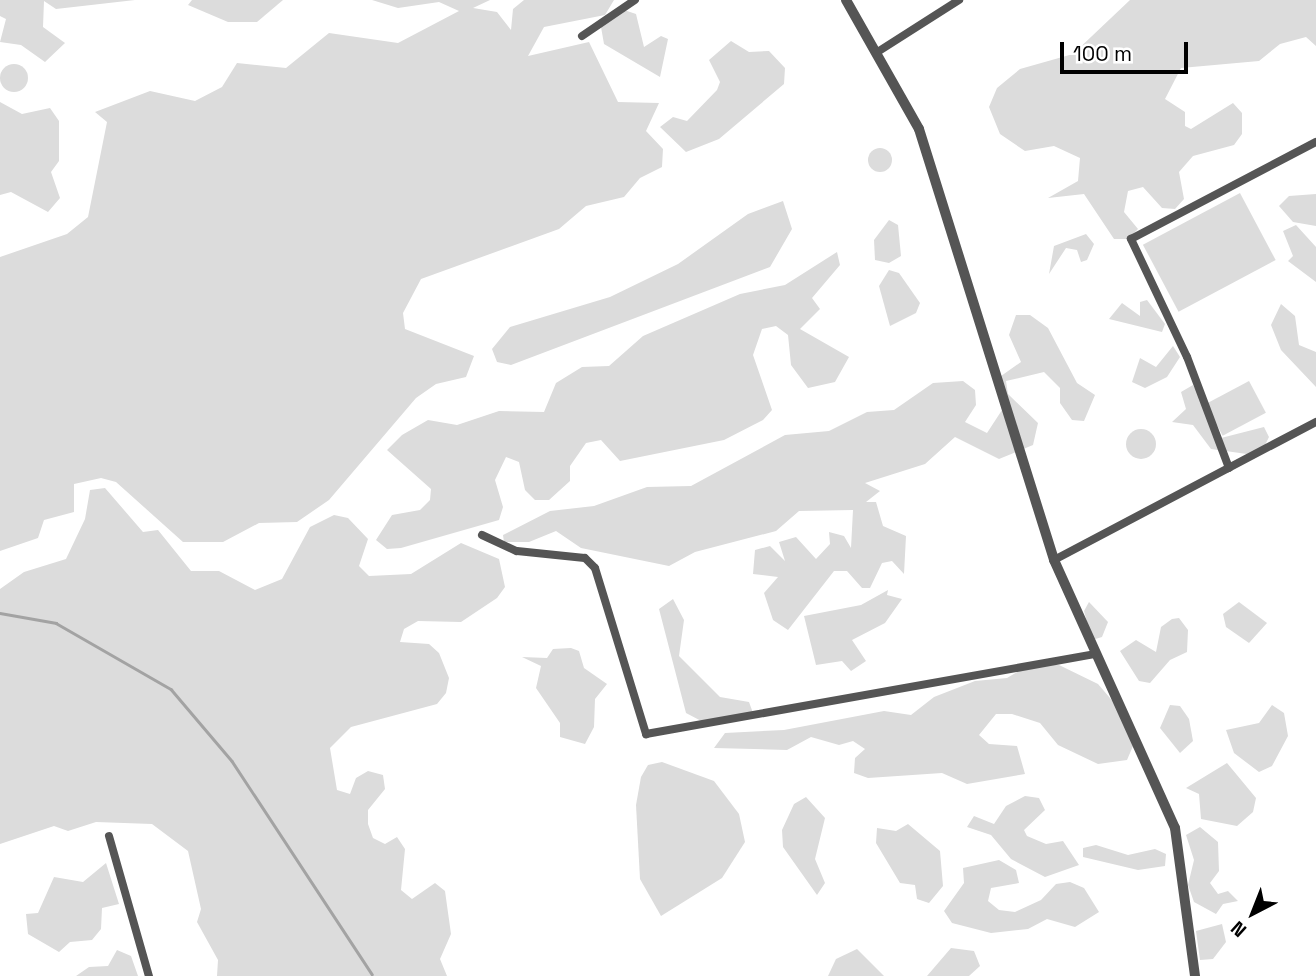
<!DOCTYPE html>
<style>
body{margin:0}
#map{position:relative;width:1316px;height:976px;overflow:hidden;background:#fff;font-family:"Space Grotesk",sans-serif}
div>[style]{position:absolute}
[style*='--x']{left:calc(var(--x)*1px);top:calc(var(--y)*1px);width:calc(var(--w)*1px);rotate:calc(var(--a)*1deg)}
.green>*{inset:0;background:#dcdcdc;transform-origin:0 0}
.round{border-radius:50%}
.stream>*{height:2.5px;margin:-1.25px;padding:0 1.25px;transform-origin:1.25px;border-radius:1.25px;background:#a3a3a3}
.minor>*{height:8px;margin:-4px;padding:0 4px;transform-origin:4px;border-radius:4px;background:#555}
.tertiary>*{height:10px;margin:-5px;padding:0 5px;transform-origin:5px;border-radius:5px;background:#555}
span{translate:-50% -50%;white-space:nowrap;text-align:center;line-height:1.15;-webkit-text-stroke:5px #fff;paint-order:stroke}
.north{position:absolute;left:1218px;top:878px;width:70px;height:70px;-webkit-text-stroke:5px #fff;paint-order:stroke;rotate:222deg;font-size:19px;font-weight:700;line-height:28px;text-align:center;color:#000}
.north::after{content:'';display:block;margin:auto;width:24px;height:32px;background:#000;clip-path:polygon(50% 0,100% 100%,50% 72%,0 100%)}
.scale{position:absolute;left:1060px;top:42px;width:128px;height:32px;box-sizing:border-box;border:4px solid #000;border-top:0;padding-left:9px;font-size:21px;line-height:24px;white-space:nowrap;color:#000;-webkit-text-stroke:5px #fff;paint-order:stroke}
</style>
<div id="map">
<div class="green">
<div style="clip-path:polygon(0 0,135px 0,56px 9px,44px 1px,43px 27px,65px 43px,45px 62px,21px 45px,0 42px,6px 19px,0 16px)"></div>
<div style="clip-path:polygon(192px 0,283px 0,257px 22px,228px 22px,188px 5px)"></div>
<div style="clip-path:polygon(372px 0,490px 0,473px 8px,497px 12px,511px 30px,513px 9px,524px 0,614px 0,605px 15px,544px 27px,528px 56px,589px 42px,618px 102px,659px 103px,646px 131px,663px 149px,662px 167px,640px 178px,624px 197px,586px 206px,559px 229px,421px 279px,403px 313px,405px 329px,474px 356px,466px 377px,436px 384px,416px 398px,329px 500px,297px 522px,259px 523px,223px 542px,183px 542px,116px 482px,101px 478px,74px 484px,74px 512px,44px 520px,38px 538px,0 551px,0 257px,67px 234px,88px 217px,107px 122px,95px 112px,150px 91px,195px 101px,222px 87px,237px 63px,286px 68px,329px 33px,398px 43px,459px 11px,439px 2px,398px 8px)"></div>
<div style="clip-path:polygon(1130px 0,1316px 0,1316px 46px,1306px 37px,1280px 44px,1259px 61px,1181px 68px,1165px 99px,1185px 112px,1185px 126px,1191px 129px,1233px 103px,1242px 113px,1242px 134px,1234px 145px,1193px 156px,1179px 172px,1184px 199px,1175px 209px,1162px 208px,1143px 187px,1128px 191px,1124px 212px,1138px 229px,1128px 239px,1114px 239px,1084px 194px,1048px 198px,1078px 181px,1080px 158px,1054px 146px,1025px 151px,1000px 134px,989px 107px,997px 88px,1020px 69px,1073px 54px)"></div>
<div style="clip-path:polygon(624px 10px,636px 14px,644px 47px,661px 36px,668px 39px,660px 77px,604px 44px,601px 27px)"></div>
<div style="clip-path:polygon(731px 41px,749px 52px,769px 51px,785px 68px,784px 84px,719px 139px,686px 152px,660px 127px,673px 117px,687px 121px,717px 90px,720px 82px,709px 60px)"></div>
<div class="round" style="left:0;top:64px;width:28px;height:28px"></div>
<div style="clip-path:polygon(0 102px,22px 114px,50px 108px,59px 121px,59px 161px,51px 172px,60px 198px,48px 212px,11px 192px,0 195px)"></div>
<div class="round" style="left:868px;top:148px;width:24px;height:24px"></div>
<div style="left:1240px;top:193px;width:76px;height:110px;rotate:62deg"></div>
<div style="clip-path:polygon(1316px 194px,1316px 226px,1293px 222px,1279px 206px,1289px 196px)"></div>
<div style="clip-path:polygon(783px 201px,792px 229px,770px 267px,511px 365px,497px 362px,492px 349px,510px 327px,610px 297px,678px 264px,748px 214px)"></div>
<div style="clip-path:polygon(889px 220px,898px 225px,901px 256px,889px 263px,875px 260px,874px 240px)"></div>
<div style="clip-path:polygon(1296px 225px,1316px 247px,1316px 282px,1288px 261px,1293px 256px,1283px 231px)"></div>
<div style="clip-path:polygon(1086px 234px,1094px 244px,1087px 260px,1081px 262px,1077px 250px,1066px 248px,1049px 274px,1054px 246px)"></div>
<div style="clip-path:polygon(837px 252px,840px 265px,812px 298px,820px 309px,800px 329px,849px 357px,835px 382px,808px 388px,791px 365px,788px 335px,776px 326px,762px 329px,753px 355px,772px 410px,763px 420px,724px 440px,620px 461px,601px 440px,586px 443px,570px 466px,570px 481px,549px 500px,535px 500px,525px 490px,519px 462px,506px 457px,495px 480px,503px 507px,499px 520px,401px 548px,387px 549px,376px 540px,392px 515px,420px 510px,430px 500px,431px 489px,387px 450px,402px 435px,428px 420px,457px 425px,499px 411px,544px 412px,556px 383px,582px 367px,609px 366px,643px 336px,740px 294px,785px 285px)"></div>
<div style="clip-path:polygon(889px 270px,899px 273px,920px 303px,916px 313px,890px 326px,879px 286px)"></div>
<div style="clip-path:polygon(1147px 300px,1165px 324px,1162px 332px,1109px 319px,1122px 303px,1140px 316px,1140px 302px)"></div>
<div style="clip-path:polygon(1281px 304px,1295px 316px,1299px 345px,1316px 352px,1316px 387px,1281px 350px,1271px 325px)"></div>
<div style="clip-path:polygon(1016px 315px,1030px 315px,1048px 328px,1077px 383px,1095px 395px,1084px 421px,1072px 420px,1060px 403px,1060px 388px,1044px 372px,1006px 381px,1008px 394px,1038px 423px,1033px 445px,999px 459px,955px 437px,925px 464px,865px 483px,880px 491px,866px 502px,876px 502px,883px 526px,906px 536px,904px 574px,892px 561px,882px 563px,870px 588px,862px 588px,847px 571px,834px 571px,788px 630px,773px 620px,764px 593px,778px 577px,753px 574px,755px 550px,770px 546px,785px 561px,779px 542px,796px 537px,816px 559px,830px 544px,829px 532px,844px 536px,851px 548px,853px 510px,799px 511px,776px 531px,695px 552px,669px 566px,581px 548px,556px 531px,529px 542px,504px 542px,503px 535px,550px 511px,594px 506px,647px 487px,691px 486px,785px 435px,829px 431px,867px 412px,894px 410px,933px 383px,963px 381px,975px 390px,976px 405px,965px 422px,987px 433px,1002px 410px,994px 381px,1021px 362px,1009px 335px)"></div>
<div style="clip-path:polygon(1173px 346px,1180px 357px,1167px 377px,1145px 388px,1132px 382px,1140px 358px,1156px 367px)"></div>
<div style="left:1249px;top:381px;width:36px;height:49px;rotate:62deg"></div>
<div style="clip-path:polygon(1193px 385px,1221px 438px,1264px 427px,1269px 437px,1264px 447px,1247px 454px,1211px 449px,1193px 425px,1172px 422px,1186px 409px,1181px 392px)"></div>
<div class="round" style="left:1126px;top:429px;width:30px;height:30px"></div>
<div style="clip-path:polygon(105px 488px,143px 532px,158px 530px,191px 571px,219px 571px,255px 590px,282px 579px,310px 527px,334px 515px,348px 518px,368px 539px,359px 566px,369px 576px,411px 574px,461px 543px,499px 559px,505px 587px,497px 598px,461px 622px,418px 621px,404px 629px,400px 642px,429px 644px,439px 653px,449px 678px,446px 693px,437px 704px,351px 727px,330px 748px,337px 790px,350px 794px,356px 778px,368px 771px,383px 775px,385px 789px,368px 810px,368px 824px,373px 838px,385px 844px,397px 837px,405px 849px,401px 890px,412px 899px,435px 883px,445px 891px,451px 934px,440px 959px,447px 976px,217px 976px,218px 960px,197px 922px,201px 909px,188px 851px,152px 824px,96px 822px,68px 831px,54px 826px,0 844px,0 589px,24px 572px,66px 559px,85px 519px,90px 490px)"></div>
<div style="clip-path:polygon(888px 590px,887px 595px,902px 599px,885px 623px,852px 640px,866px 661px,851px 671px,842px 661px,816px 665px,804px 616px,861px 605px)"></div>
<div style="clip-path:polygon(673px 599px,684px 620px,679px 656px,720px 697px,749px 702px,753px 713px,707px 724px,686px 713px,659px 609px)"></div>
<div style="clip-path:polygon(1089px 602px,1108px 622px,1102px 637px,1092px 640px,1084px 611px)"></div>
<div style="clip-path:polygon(1239px 602px,1267px 623px,1249px 643px,1226px 627px,1223px 614px)"></div>
<div style="clip-path:polygon(1172px 619px,1179px 618px,1188px 630px,1187px 652px,1170px 660px,1150px 683px,1139px 681px,1120px 651px,1136px 640px,1156px 652px,1161px 627px)"></div>
<div style="clip-path:polygon(571px 648px,579px 651px,584px 668px,607px 684px,595px 699px,594px 727px,585px 744px,560px 737px,560px 723px,536px 688px,541px 666px,522px 657px,547px 658px,553px 649px)"></div>
<div style="clip-path:polygon(1031px 664px,1059px 665px,1098px 684px,1116px 705px,1133px 746px,1127px 760px,1098px 764px,1058px 745px,1040px 723px,1012px 714px,996px 714px,979px 735px,989px 744px,1017px 746px,1025px 774px,967px 784px,942px 773px,868px 778px,854px 773px,855px 758px,865px 749px,853px 741px,839px 745px,811px 737px,787px 750px,714px 748px,725px 733px,784px 730px,884px 711px,911px 715px,934px 697px,975px 681px,1007px 678px)"></div>
<div style="clip-path:polygon(1170px 705px,1180px 706px,1189px 719px,1193px 741px,1180px 753px,1160px 728px)"></div>
<div style="clip-path:polygon(1272px 705px,1284px 713px,1288px 736px,1272px 766px,1259px 772px,1234px 753px,1226px 730px,1259px 723px)"></div>
<div style="clip-path:polygon(662px 762px,714px 781px,739px 814px,745px 842px,722px 878px,661px 916px,640px 879px,636px 805px,641px 777px,648px 765px)"></div>
<div style="clip-path:polygon(1227px 763px,1256px 798px,1253px 812px,1237px 826px,1201px 819px,1199px 794px,1186px 788px)"></div>
<div style="clip-path:polygon(1025px 796px,1039px 798px,1045px 810px,1024px 830px,1027px 836px,1046px 844px,1063px 841px,1079px 865px,1045px 877px,1011px 859px,991px 835px,967px 827px,974px 816px,994px 824px,1006px 806px)"></div>
<div style="clip-path:polygon(806px 797px,825px 818px,815px 859px,825px 883px,817px 895px,783px 847px,782px 830px,794px 804px)"></div>
<div style="clip-path:polygon(908px 824px,940px 851px,943px 886px,929px 903px,917px 899px,915px 885px,900px 883px,876px 843px,877px 828px,896px 831px)"></div>
<div style="clip-path:polygon(1200px 827px,1218px 842px,1219px 871px,1210px 883px,1218px 894px,1228px 891px,1238px 901px,1223px 904px,1216px 914px,1194px 902px,1188px 885px,1194px 860px,1186px 835px)"></div>
<div style="clip-path:polygon(1096px 845px,1128px 855px,1155px 849px,1166px 854px,1165px 866px,1138px 870px,1083px 857px,1083px 848px)"></div>
<div style="clip-path:polygon(999px 860px,1016px 870px,1019px 883px,991px 888px,988px 901px,999px 910px,1015px 912px,1041px 900px,1056px 884px,1070px 882px,1084px 888px,1099px 912px,1075px 927px,1047px 919px,1028px 929px,991px 933px,952px 923px,944px 911px,964px 883px,963px 868px)"></div>
<div style="clip-path:polygon(106px 863px,119px 904px,102px 908px,101px 929px,92px 940px,70px 942px,59px 952px,28px 934px,26px 914px,38px 913px,54px 877px,83px 882px)"></div>
<div style="clip-path:polygon(1222px 924px,1226px 942px,1213px 959px,1200px 960px,1196px 931px)"></div>
<div style="clip-path:polygon(951px 948px,974px 951px,980px 966px,969px 976px,927px 976px)"></div>
<div style="clip-path:polygon(857px 949px,884px 976px,828px 976px,836px 959px)"></div>
<div style="clip-path:polygon(117px 950px,131px 956px,138px 976px,76px 976px,89px 967px,108px 966px)"></div>
</div>
<div class="stream">
<div style="--x:0;--y:613;--w:57;--a:10.1"></div>
<div style="--x:56;--y:623;--w:133;--a:29.9"></div>
<div style="--x:171;--y:689;--w:94;--a:49.7"></div>
<div style="--x:232;--y:761;--w:255;--a:56.7"></div>
</div>
<div class="minor">
<div style="--x:582;--y:36;--w:64;--a:-34.2"></div>
<div style="--x:879;--y:51;--w:95;--a:-32.5"></div>
<div style="--x:1229;--y:468;--w:119;--a:-110.7"></div>
<div style="--x:1187;--y:357;--w:131;--a:-115.4"></div>
<div style="--x:1131;--y:239;--w:209;--a:-27.7"></div>
<div style="--x:482;--y:535;--w:38;--a:25"></div>
<div style="--x:517;--y:551;--w:68;--a:5.9"></div>
<div style="--x:585;--y:558;--w:14;--a:45"></div>
<div style="--x:595;--y:568;--w:174;--a:72.9"></div>
<div style="--x:646;--y:734;--w:454;--a:-10.1"></div>
<div style="--x:1054;--y:560;--w:296;--a:-27.8"></div>
<div style="--x:109;--y:836;--w:146;--a:74.1"></div>
</div>
<div class="tertiary">
<div style="--x:846;--y:0;--w:148;--a:60.5"></div>
<div style="--x:919;--y:129;--w:452;--a:72.6"></div>
<div style="--x:1054;--y:560;--w:294;--a:65.7"></div>
<div style="--x:1175;--y:828;--w:149;--a:82.3"></div>
</div>
<div class="north">N</div>
<div class="scale">100 m</div>
</div>
